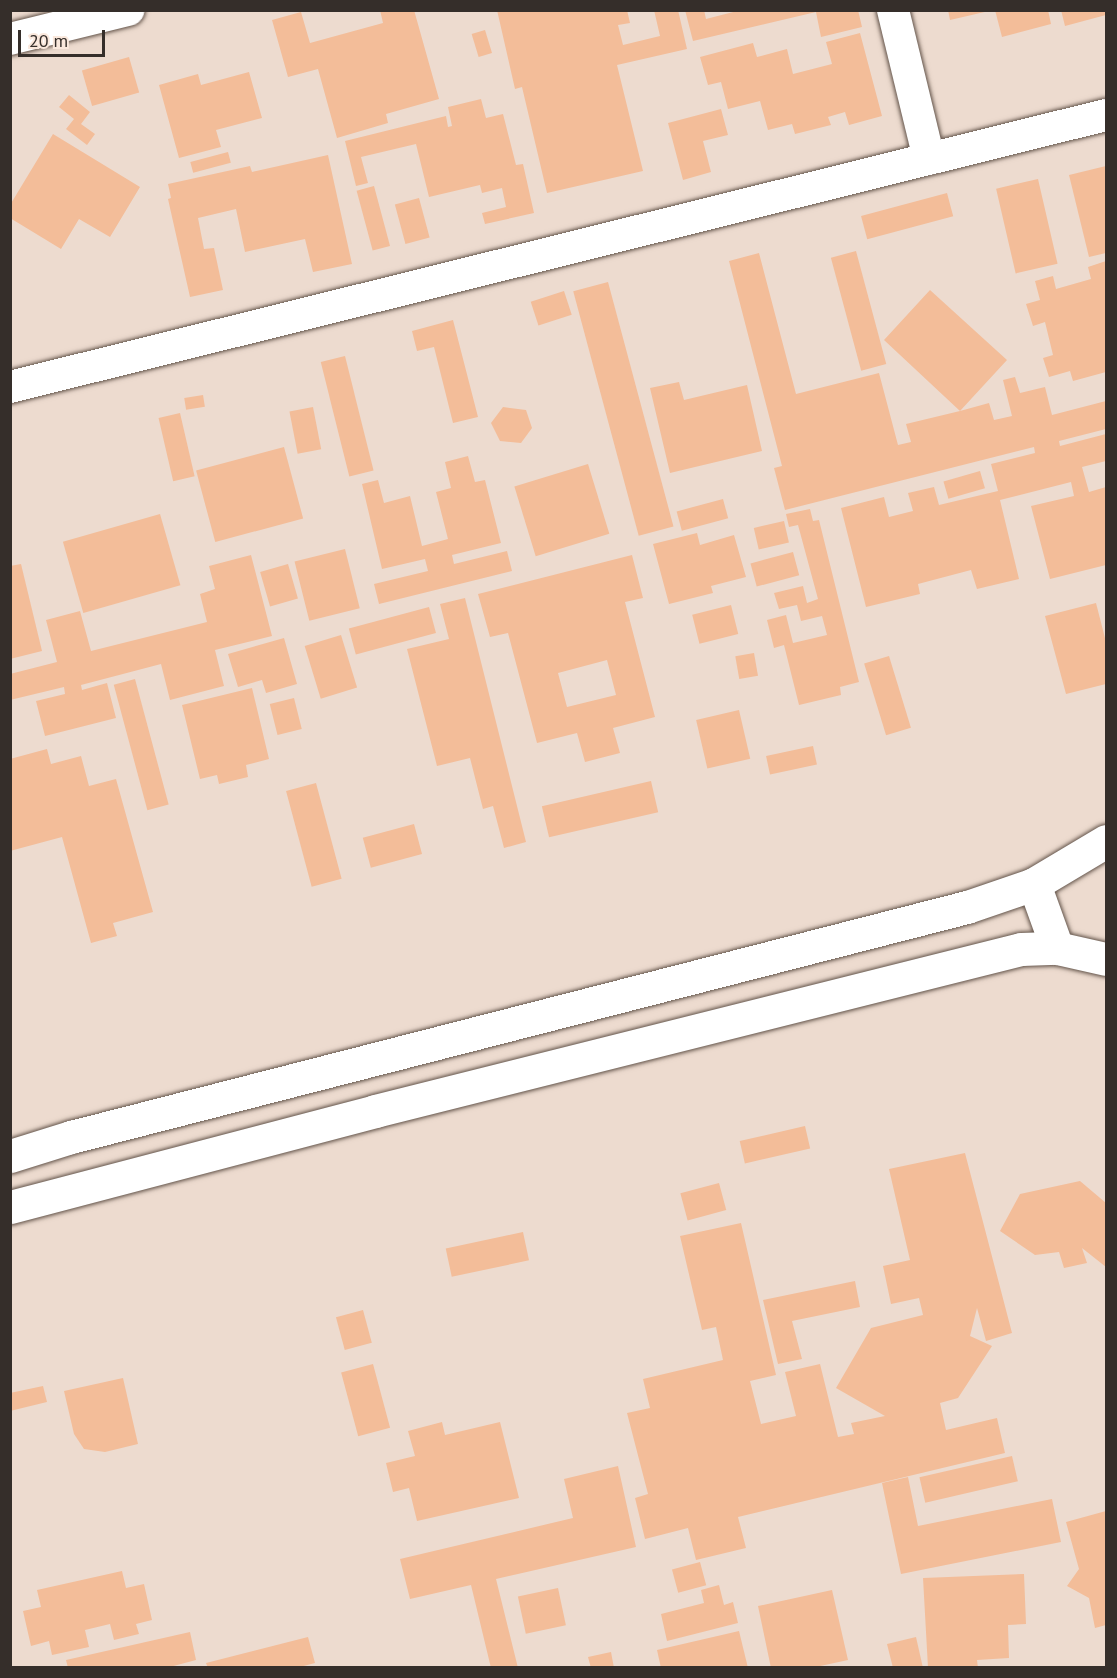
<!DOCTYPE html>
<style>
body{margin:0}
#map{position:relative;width:1117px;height:1678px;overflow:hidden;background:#eddbcf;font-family:"PT Sans",sans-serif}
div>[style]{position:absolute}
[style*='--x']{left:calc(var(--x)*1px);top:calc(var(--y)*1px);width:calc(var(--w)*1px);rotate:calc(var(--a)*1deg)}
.building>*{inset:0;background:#f3bd99;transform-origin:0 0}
.roads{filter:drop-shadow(0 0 2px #63544a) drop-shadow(0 0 2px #63544a)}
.street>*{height:32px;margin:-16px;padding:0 16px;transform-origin:16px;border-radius:16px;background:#fff}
.secondary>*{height:33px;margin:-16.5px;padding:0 16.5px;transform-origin:16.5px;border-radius:16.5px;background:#fff}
span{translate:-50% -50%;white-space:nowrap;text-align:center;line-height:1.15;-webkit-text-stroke:5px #fae8dc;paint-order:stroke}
.frame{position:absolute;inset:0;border:12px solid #352e2a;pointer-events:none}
.scale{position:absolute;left:18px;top:30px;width:87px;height:27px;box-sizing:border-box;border:3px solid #352e2a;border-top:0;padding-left:8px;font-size:18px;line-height:21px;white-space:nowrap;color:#352e2a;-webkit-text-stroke:4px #fae8dc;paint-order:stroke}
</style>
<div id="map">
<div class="building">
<div style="clip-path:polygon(380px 10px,414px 10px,439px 99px,386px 114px,388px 123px,337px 138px,318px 69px,288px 77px,272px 20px,301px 12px,310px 43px,383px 23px)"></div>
<div style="clip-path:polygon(497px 10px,627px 10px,630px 23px,618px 25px,623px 45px,660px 36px,654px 10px,678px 10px,687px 49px,617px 65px,643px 171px,547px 193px,522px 87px,515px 89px)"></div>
<div style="clip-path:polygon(685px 10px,704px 10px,706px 19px,741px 10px,858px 10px,862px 27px,821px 37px,816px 12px,693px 41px)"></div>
<div style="clip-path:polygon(948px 10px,989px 10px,989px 11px,950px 20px)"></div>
<div style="clip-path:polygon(995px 10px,1048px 10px,1051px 24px,1002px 37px)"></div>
<div style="clip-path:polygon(1061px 10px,1106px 10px,1106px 15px,1065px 26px)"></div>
<div style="left:485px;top:30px;width:24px;height:14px;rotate:73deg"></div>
<div style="clip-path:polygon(860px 33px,882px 116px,849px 125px,845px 112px,828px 117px,831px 125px,795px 134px,792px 124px,768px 130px,760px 101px,728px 109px,721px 82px,708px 85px,700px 57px,753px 43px,757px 57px,787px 49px,793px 74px,832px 64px,826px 42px)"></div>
<div style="left:129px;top:57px;width:37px;height:49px;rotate:74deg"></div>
<div style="clip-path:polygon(249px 72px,262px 118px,216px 130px,221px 147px,179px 158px,159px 85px,198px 74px,201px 85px)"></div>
<div style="clip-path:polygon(69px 95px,90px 112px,81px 124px,95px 134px,87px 145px,66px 129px,74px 119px,59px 107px)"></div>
<div style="clip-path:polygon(481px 99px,486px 118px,503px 114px,516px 165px,523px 164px,534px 213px,485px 224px,482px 213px,506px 207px,502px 188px,482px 193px,480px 185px,429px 197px,416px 144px,361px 157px,368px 183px,356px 186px,345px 141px,446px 116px,448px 127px,452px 126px,448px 107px)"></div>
<div style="clip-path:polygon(721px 109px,728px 135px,703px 141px,711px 172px,683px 180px,668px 123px)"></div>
<div style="clip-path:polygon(53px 134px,140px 187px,110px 237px,79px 219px,61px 249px,10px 218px,10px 205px)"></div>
<div style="left:228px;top:152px;width:11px;height:39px;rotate:75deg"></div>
<div style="clip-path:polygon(328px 155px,352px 264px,313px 272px,305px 239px,245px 252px,236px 209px,198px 218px,204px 249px,214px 248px,223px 290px,190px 297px,168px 199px,171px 198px,168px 184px,250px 166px,252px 172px)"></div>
<div style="clip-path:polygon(1106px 166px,1106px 253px,1089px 257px,1069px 175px)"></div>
<div style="left:1038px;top:179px;width:87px;height:43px;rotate:77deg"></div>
<div style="left:374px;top:186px;width:62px;height:18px;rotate:75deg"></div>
<div style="left:947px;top:193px;width:24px;height:89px;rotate:75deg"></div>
<div style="left:419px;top:198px;width:41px;height:25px;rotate:75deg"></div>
<div style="left:856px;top:251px;width:117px;height:26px;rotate:75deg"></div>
<div style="clip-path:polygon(759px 253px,796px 394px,879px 373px,898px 445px,911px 442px,906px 424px,960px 411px,884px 340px,930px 290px,1007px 360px,960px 411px,989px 403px,994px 420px,1012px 416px,1003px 380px,1015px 377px,1020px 393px,1045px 387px,1052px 415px,1106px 401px,1106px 429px,1059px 441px,1060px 446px,1106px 434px,1106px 461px,1082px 467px,1089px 492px,1106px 487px,1106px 565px,1050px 579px,1031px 506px,1074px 496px,1071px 482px,1000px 500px,1019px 579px,977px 589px,971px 570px,918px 584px,920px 594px,866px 607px,841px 508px,884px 497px,889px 517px,913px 511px,908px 493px,934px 487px,939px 505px,998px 491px,991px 464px,1035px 453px,1034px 447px,785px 510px,774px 468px,782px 466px,729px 261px)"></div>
<div style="clip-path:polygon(1106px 261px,1106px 372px,1073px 381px,1070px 371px,1049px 377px,1043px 358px,1053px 355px,1045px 322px,1033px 326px,1026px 304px,1040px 300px,1035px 281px,1053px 276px,1056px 289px,1091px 279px,1088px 267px)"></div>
<div style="left:608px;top:282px;width:253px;height:36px;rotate:75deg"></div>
<div style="left:564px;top:291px;width:25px;height:35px;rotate:72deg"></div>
<div style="clip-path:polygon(453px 320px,478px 417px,453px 423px,434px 347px,417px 351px,412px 331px)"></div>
<div style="left:345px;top:356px;width:118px;height:25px;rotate:76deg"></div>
<div style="clip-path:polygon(679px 382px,684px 400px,747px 385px,762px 451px,670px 473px,650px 388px)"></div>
<div style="left:203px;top:395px;width:12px;height:19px;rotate:81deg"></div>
<div style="left:313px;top:407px;width:43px;height:24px;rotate:79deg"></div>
<div style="clip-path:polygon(503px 407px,526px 410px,532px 428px,521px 443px,500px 441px,491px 423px)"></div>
<div style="left:180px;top:413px;width:65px;height:22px;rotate:77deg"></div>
<div style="left:284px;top:447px;width:74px;height:91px;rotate:75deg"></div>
<div style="clip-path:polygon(468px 456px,475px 482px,485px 480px,501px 543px,452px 555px,454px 564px,507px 551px,512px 571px,379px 604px,374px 584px,428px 571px,425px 559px,382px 569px,362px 484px,378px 480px,384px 503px,410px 496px,422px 546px,448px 539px,436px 492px,451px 488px,445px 462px)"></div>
<div style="left:588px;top:464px;width:73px;height:77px;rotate:73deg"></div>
<div style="left:980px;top:471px;width:18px;height:38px;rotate:74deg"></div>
<div style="left:723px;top:499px;width:20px;height:48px;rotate:75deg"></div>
<div style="clip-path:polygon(810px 509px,813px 521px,819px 520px,859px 682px,840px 687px,841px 695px,799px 705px,784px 645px,774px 648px,767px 620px,786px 615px,793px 643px,827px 635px,822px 616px,801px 621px,797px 605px,779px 609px,774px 593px,803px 586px,807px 603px,818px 599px,798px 525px,789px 527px,786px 514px)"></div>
<div style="left:160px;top:514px;width:74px;height:101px;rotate:74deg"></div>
<div style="left:784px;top:521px;width:22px;height:31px;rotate:77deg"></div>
<div style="clip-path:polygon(697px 533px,700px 545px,734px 535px,746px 577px,711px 586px,713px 593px,669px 604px,653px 544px)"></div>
<div style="left:345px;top:549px;width:61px;height:52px;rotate:76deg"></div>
<div style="left:793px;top:552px;width:24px;height:44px;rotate:75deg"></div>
<div style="clip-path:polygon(251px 555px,272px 636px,215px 650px,224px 686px,170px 700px,161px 664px,81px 685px,82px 690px,107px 683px,116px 718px,45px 736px,36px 701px,65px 694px,64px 687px,10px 700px,10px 674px,57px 662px,46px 620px,80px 611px,91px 651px,207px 622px,200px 594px,215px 589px,209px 566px)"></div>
<div style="clip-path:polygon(evenodd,632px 555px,643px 598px,625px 602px,655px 717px,613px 728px,620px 753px,585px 762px,577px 733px,537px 743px,508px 633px,490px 637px,478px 594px,632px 555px,607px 660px,616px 695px,567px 707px,558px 673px,607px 660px)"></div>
<div style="clip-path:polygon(21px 564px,42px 651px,10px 659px,10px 566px)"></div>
<div style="left:288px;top:564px;width:36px;height:29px;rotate:74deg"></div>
<div style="clip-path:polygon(465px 598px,526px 842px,504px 848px,493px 806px,483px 809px,470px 758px,437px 766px,407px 649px,449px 639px,440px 604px)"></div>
<div style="clip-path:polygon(1096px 603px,1106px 642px,1106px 684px,1066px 694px,1045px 616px)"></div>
<div style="left:731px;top:605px;width:30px;height:40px;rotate:76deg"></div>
<div style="left:429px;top:607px;width:27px;height:83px;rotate:75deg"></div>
<div style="left:341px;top:635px;width:55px;height:38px;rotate:73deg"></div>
<div style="clip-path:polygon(284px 638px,297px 684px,266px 693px,262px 680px,238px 687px,228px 654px)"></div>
<div style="left:754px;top:653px;width:23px;height:19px;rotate:80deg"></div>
<div style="left:889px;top:656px;width:75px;height:26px;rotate:73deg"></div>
<div style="left:135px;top:679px;width:130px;height:22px;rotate:75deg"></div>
<div style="clip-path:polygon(252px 688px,269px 759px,246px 765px,248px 777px,219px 784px,217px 775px,200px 779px,182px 705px)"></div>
<div style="left:294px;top:698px;width:32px;height:25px;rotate:76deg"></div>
<div style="left:739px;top:710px;width:50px;height:44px;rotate:77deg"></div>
<div style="left:813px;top:746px;width:19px;height:48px;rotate:78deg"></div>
<div style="clip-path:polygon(47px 749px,51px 764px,81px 756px,89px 786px,116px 779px,153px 912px,113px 923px,117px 936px,91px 943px,62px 837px,10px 851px,10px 759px)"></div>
<div style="left:651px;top:781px;width:32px;height:112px;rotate:77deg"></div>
<div style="left:316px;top:783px;width:99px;height:31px;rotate:75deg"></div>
<div style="left:414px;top:824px;width:31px;height:53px;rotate:75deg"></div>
<div style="left:805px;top:1126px;width:23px;height:67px;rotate:77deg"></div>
<div style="clip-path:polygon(965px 1153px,1012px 1333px,986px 1341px,977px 1308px,970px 1336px,992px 1346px,958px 1398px,940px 1403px,946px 1430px,997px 1418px,1005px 1453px,738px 1517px,746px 1548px,696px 1560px,688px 1528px,645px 1539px,635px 1498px,648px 1494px,627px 1413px,650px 1408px,643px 1379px,723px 1360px,716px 1327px,702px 1330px,680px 1236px,741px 1223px,776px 1375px,750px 1381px,761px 1424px,796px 1416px,785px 1372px,820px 1364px,838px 1437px,854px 1434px,851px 1423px,885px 1416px,836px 1388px,871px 1328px,923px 1315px,919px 1298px,891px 1304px,883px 1266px,910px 1260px,889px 1169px)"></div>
<div style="clip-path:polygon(1080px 1181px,1106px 1203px,1106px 1267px,1082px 1248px,1087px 1263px,1064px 1268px,1059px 1252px,1035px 1255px,1000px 1231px,1020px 1194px)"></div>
<div style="left:719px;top:1183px;width:28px;height:40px;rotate:75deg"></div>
<div style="left:523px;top:1232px;width:29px;height:79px;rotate:78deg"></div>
<div style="clip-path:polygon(855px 1281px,860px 1307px,792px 1321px,802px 1359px,778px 1364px,763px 1300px)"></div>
<div style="left:363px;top:1310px;width:34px;height:28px;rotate:75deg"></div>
<div style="left:373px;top:1364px;width:66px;height:33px;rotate:75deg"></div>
<div style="clip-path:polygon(123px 1378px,138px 1444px,105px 1452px,84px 1449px,74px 1434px,64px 1391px)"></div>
<div style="clip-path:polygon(43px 1386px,47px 1402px,10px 1411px,10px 1393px)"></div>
<div style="clip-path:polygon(442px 1422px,445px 1435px,500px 1422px,519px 1498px,417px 1521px,409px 1488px,393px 1492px,386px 1463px,415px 1456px,408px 1431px)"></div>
<div style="left:1012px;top:1456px;width:26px;height:95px;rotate:77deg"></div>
<div style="clip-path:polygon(618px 1466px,636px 1547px,496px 1579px,518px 1668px,491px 1668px,471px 1585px,410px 1599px,400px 1559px,573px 1518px,564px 1479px)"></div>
<div style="clip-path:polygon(908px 1477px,918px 1526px,1052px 1499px,1061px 1542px,901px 1574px,882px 1483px)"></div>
<div style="clip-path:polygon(1106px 1511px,1106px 1625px,1095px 1628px,1089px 1598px,1067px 1586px,1079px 1569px,1066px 1522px)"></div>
<div style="left:700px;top:1562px;width:24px;height:29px;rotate:75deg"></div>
<div style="clip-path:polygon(122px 1571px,126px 1588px,144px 1584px,152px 1620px,136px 1624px,139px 1634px,114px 1640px,110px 1624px,85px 1630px,89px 1647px,52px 1655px,49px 1641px,31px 1646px,23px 1611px,41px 1607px,37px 1590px)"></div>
<div style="clip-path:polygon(1024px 1574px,1026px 1624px,1008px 1625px,1009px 1658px,977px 1660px,978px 1668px,928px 1668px,923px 1578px)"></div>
<div style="clip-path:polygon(719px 1585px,724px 1605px,733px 1602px,738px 1623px,667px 1641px,661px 1614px,704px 1603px,701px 1590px)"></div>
<div style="left:558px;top:1588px;width:38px;height:41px;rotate:78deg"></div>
<div style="clip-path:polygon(832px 1590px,848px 1660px,811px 1668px,771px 1668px,758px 1606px)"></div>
<div style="clip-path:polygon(739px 1631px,748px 1668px,661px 1668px,657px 1650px)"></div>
<div style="clip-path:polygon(190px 1632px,196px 1660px,166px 1668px,68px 1668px,66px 1660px)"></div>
<div style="clip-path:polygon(308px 1637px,315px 1663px,296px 1668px,208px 1668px,206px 1663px)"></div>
<div style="clip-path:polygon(916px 1637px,923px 1668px,893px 1668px,887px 1644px)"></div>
<div style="clip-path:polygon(611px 1652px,614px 1668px,591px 1668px,588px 1657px)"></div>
</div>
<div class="roads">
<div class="street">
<div style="--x:893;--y:10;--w:153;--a:76.4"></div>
<div style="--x:10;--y:39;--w:122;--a:-13.8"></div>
<div style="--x:10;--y:387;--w:1129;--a:-13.94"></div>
</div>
<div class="secondary">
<div style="--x:1034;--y:884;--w:68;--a:70.2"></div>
<div style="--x:10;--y:1156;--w:64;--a:-17.3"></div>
<div style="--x:71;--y:1137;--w:925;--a:-14.4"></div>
<div style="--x:967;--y:907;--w:71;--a:-18.9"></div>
<div style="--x:1034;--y:884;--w:84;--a:-30.8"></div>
<div style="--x:10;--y:1207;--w:377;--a:-14.7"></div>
<div style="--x:375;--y:1111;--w:666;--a:-14.08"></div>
<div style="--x:1021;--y:949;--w:36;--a:-2"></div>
<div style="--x:1057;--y:948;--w:50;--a:12.7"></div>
</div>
</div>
<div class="frame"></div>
<div class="scale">20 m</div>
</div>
